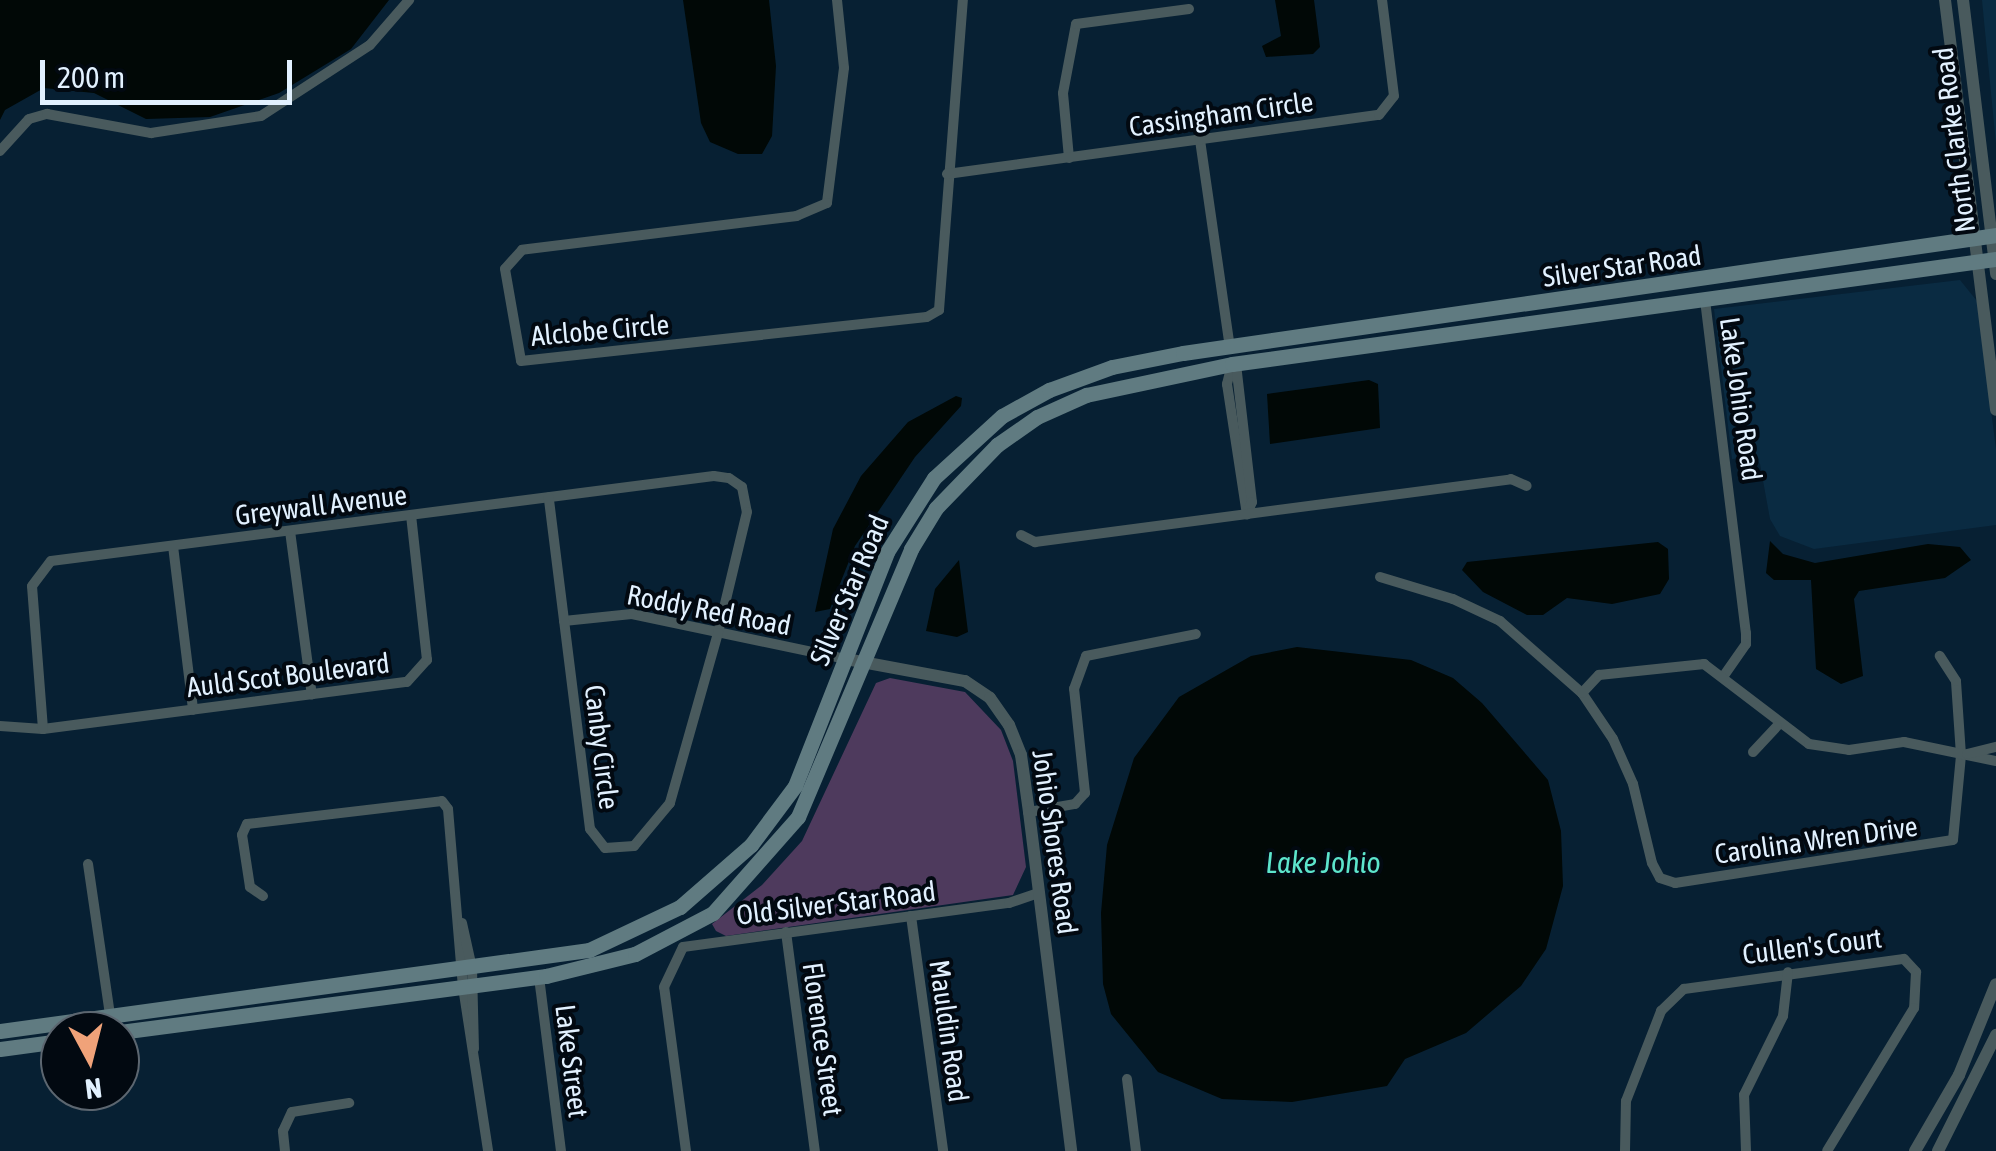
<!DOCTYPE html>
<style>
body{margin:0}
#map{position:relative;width:1996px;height:1151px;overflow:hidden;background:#072033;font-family:"Asap Condensed",sans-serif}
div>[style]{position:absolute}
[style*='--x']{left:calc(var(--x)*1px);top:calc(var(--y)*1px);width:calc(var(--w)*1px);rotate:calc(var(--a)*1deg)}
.built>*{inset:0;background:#0a2b42}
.green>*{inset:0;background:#4e3a5d}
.water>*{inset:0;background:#010806}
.minor>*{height:10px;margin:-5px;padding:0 5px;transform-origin:5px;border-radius:5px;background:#495a5d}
.tertiary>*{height:12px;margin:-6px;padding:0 6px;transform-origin:6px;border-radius:6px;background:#495a5d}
.secondary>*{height:15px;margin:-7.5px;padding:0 7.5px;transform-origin:7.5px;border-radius:7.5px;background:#607b81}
span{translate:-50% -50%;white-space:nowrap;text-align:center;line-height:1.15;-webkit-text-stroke:8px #020911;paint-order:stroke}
.street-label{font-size:28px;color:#e2f1ff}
.water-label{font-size:30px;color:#5de5cc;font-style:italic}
.north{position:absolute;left:40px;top:1011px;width:100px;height:100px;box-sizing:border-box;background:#020911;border:2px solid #5c6670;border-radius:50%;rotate:173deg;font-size:28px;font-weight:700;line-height:40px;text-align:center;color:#e2f1ff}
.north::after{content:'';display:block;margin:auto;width:35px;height:45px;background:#f0a279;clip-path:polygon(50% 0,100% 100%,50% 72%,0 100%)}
.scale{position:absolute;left:40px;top:60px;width:252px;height:45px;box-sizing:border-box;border:5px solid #e2f1ff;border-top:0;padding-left:12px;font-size:30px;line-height:35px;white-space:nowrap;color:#e2f1ff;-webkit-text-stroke:8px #020911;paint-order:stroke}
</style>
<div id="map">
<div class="built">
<div style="clip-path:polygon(1982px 0,1996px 0,1996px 144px)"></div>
<div style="clip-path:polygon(1960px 280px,1977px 301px,1996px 449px,1996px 525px,1814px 549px,1780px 536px,1770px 519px,1760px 464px,1754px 457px,1732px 459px,1714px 309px)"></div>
</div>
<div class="green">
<div style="clip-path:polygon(890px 678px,965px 692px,1001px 730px,1013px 761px,1026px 867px,1013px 895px,726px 936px,716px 931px,712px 924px,762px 885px,802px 841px,876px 683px)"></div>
</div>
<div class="water">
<div style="clip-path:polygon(0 0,389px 0,351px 49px,279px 93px,210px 117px,146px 119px,94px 93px,44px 88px,5px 110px,0 120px)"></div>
<div style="clip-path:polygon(683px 0,769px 0,776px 66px,772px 136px,762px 154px,738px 154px,710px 142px,701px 123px)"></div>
<div style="clip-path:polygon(1275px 0,1314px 0,1320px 47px,1313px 54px,1266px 57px,1262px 46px,1281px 36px)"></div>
<div style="clip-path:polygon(1369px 380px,1378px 384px,1380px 428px,1270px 444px,1267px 394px)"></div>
<div style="clip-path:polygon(956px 396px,962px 398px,961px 406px,915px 457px,855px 546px,830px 609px,815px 612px,833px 529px,861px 476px,908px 422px)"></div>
<div style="clip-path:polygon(1770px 541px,1783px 554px,1815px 563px,1928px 544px,1960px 547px,1971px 560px,1945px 578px,1859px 591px,1854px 599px,1863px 676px,1841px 684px,1816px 669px,1811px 580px,1774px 580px,1766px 573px)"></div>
<div style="clip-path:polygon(1658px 542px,1668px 549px,1669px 579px,1660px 594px,1612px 604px,1567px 598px,1543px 615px,1527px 615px,1483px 592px,1462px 570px,1467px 562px)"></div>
<div style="clip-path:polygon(959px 560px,968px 632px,957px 637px,926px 631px,935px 589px)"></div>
<div style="clip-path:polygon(1297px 647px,1411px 660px,1453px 678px,1482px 703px,1548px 780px,1561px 831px,1563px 886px,1546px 949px,1521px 986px,1466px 1033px,1405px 1059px,1387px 1086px,1292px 1102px,1222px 1099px,1158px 1072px,1111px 1014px,1103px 984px,1101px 913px,1107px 845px,1134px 758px,1179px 697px,1251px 656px)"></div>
</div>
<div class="minor">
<div style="--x:837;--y:0;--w:68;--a:84.1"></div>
<div style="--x:844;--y:68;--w:136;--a:97.2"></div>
<div style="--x:827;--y:203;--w:33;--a:157"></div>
<div style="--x:797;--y:216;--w:277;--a:173"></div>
<div style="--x:522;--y:250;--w:25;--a:132"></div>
<div style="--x:505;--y:269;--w:93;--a:80.1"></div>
<div style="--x:521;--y:361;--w:408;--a:-6.2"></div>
<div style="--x:927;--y:317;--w:14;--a:-30"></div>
<div style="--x:939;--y:310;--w:311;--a:-85.6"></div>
<div style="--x:1200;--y:140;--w:209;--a:81.8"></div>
<div style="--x:0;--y:151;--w:43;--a:-47.8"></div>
<div style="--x:29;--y:119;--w:19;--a:-16"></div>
<div style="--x:47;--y:114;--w:106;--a:10.4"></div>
<div style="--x:151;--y:133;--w:111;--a:-8.8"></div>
<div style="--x:261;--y:116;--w:130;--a:-33.1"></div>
<div style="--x:370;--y:45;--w:60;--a:-49.1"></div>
<div style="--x:1069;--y:158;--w:65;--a:-95.3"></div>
<div style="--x:1063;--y:93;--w:70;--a:-79.3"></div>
<div style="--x:1076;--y:24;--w:114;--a:-7.6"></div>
<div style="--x:947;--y:174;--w:436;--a:-7.8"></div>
<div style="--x:1379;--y:115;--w:24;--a:-52"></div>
<div style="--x:1394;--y:96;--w:97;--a:-97.1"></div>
<div style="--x:1705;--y:300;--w:336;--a:83"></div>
<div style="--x:1746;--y:633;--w:11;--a:90"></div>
<div style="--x:1746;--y:644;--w:37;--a:125"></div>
<div style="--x:1232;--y:364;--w:21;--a:104"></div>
<div style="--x:1227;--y:384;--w:132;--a:81.3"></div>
<div style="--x:1236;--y:364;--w:139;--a:83.4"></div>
<div style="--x:1252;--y:502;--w:13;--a:113"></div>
<div style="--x:290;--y:531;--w:165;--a:82.4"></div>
<div style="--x:1021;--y:535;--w:16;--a:27"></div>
<div style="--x:1035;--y:542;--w:480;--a:-7.5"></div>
<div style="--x:1511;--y:479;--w:17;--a:24"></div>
<div style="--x:173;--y:546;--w:165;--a:83"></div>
<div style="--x:1380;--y:577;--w:76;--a:16.8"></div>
<div style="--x:1453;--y:599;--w:52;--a:25.1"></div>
<div style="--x:1500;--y:621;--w:109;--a:41.3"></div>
<div style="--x:1582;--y:693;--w:55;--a:56"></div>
<div style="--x:1613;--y:739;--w:49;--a:66"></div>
<div style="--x:1633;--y:784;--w:81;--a:76.5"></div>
<div style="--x:1652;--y:863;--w:17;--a:62"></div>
<div style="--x:1660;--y:878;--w:16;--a:18"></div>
<div style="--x:1675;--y:883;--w:281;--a:-8.8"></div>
<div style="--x:1953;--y:840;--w:85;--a:-84.6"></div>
<div style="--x:1961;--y:755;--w:74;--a:-93.9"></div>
<div style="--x:1956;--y:681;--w:30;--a:-123"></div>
<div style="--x:564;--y:621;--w:68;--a:-5.9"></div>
<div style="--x:632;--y:614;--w:219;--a:11.9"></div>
<div style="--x:1582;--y:693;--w:25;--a:-47"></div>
<div style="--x:1599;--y:675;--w:106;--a:-6"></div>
<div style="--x:1704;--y:664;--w:132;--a:37.3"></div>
<div style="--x:1809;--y:744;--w:40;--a:8.5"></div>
<div style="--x:1849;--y:750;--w:56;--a:-8.3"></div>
<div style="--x:1904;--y:742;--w:94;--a:11.7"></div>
<div style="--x:0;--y:726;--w:43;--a:4"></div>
<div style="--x:43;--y:729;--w:367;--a:-7.4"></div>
<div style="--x:407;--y:682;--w:30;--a:-48"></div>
<div style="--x:427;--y:660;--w:145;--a:-96.3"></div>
<div style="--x:43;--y:729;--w:143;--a:-94.4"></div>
<div style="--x:32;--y:586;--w:31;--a:-53"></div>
<div style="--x:51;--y:561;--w:668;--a:-7.31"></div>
<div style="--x:714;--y:476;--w:15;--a:8"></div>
<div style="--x:729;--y:478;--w:16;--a:35"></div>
<div style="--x:742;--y:487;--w:25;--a:79"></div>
<div style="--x:747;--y:512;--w:124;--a:103.5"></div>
<div style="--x:718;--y:633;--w:177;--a:105.8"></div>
<div style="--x:670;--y:803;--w:56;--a:129.9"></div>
<div style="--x:634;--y:846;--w:29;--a:176"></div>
<div style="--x:605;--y:848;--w:24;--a:-128"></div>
<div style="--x:590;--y:829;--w:334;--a:-97.1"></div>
<div style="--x:1753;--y:752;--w:35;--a:-47"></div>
<div style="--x:1967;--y:754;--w:30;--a:-14"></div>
<div style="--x:1029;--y:812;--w:47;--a:-9.9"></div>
<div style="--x:1075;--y:804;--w:15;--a:-48"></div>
<div style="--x:1085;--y:793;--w:105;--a:-96"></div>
<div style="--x:1074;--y:689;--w:35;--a:-70"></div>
<div style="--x:1086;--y:656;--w:112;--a:-11.3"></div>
<div style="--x:88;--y:864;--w:153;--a:81.7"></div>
<div style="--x:263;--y:896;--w:16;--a:-145"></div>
<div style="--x:250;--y:887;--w:53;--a:-98.7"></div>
<div style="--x:242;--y:835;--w:12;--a:-66"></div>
<div style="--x:247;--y:824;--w:196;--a:-6.7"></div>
<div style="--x:442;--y:801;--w:10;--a:53"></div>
<div style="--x:448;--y:809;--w:179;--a:85.2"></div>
<div style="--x:463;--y:987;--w:166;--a:81.3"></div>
<div style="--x:911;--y:916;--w:237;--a:82.2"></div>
<div style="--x:462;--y:923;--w:46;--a:77.5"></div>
<div style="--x:472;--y:968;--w:81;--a:88.6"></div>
<div style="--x:786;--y:932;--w:221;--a:82.5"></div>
<div style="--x:539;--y:977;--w:175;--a:82.8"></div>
<div style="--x:1127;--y:1079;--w:73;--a:82.9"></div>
<div style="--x:285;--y:1151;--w:20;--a:-96"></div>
<div style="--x:283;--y:1131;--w:21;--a:-65"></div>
<div style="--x:292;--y:1112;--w:58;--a:-9"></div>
<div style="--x:686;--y:1151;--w:165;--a:-97.6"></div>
<div style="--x:664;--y:987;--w:44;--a:-64.6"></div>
<div style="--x:683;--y:947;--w:329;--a:-7.7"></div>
<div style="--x:1009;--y:903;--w:31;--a:-19"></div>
<div style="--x:1625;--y:1151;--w:50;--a:-88.9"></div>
<div style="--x:1626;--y:1101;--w:97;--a:-68.7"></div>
<div style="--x:1661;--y:1011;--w:32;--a:-44"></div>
<div style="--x:1684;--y:989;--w:222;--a:-7.8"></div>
<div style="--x:1904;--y:959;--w:18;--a:47"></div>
<div style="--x:1916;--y:972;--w:36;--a:93"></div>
<div style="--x:1914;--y:1008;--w:167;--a:121.3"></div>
<div style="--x:1746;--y:1151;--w:56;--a:-92"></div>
<div style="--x:1744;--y:1095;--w:88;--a:-63.7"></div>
<div style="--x:1783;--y:1016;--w:44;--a:-83.5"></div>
</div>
<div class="tertiary">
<div style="--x:1945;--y:0;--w:413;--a:82.9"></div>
<div style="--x:1963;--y:0;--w:276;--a:83.1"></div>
<div style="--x:846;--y:659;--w:121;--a:10.5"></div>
<div style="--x:965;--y:681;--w:30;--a:34"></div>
<div style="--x:990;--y:698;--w:33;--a:55"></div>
<div style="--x:1009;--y:725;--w:32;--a:68"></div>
<div style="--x:1021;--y:755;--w:58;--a:82"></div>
<div style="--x:1029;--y:812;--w:342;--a:82.9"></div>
<div style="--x:1915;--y:1151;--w:88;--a:-59.9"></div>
<div style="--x:1959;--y:1075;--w:98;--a:-67.9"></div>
<div style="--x:1938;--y:1151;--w:130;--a:-63.4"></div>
</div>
<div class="secondary">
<div style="--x:0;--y:1031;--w:595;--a:-7.83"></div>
<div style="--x:589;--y:950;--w:101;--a:-25.3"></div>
<div style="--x:680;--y:907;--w:94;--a:-41.1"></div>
<div style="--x:751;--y:845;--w:74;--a:-53.3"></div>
<div style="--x:795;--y:786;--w:251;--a:-68.5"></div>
<div style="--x:887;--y:552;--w:88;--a:-57.6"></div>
<div style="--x:934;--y:478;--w:92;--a:-42.4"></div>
<div style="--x:1002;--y:416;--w:54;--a:-29"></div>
<div style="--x:1049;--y:390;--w:67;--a:-20.1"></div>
<div style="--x:1112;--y:367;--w:72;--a:-11.2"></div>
<div style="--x:1183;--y:353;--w:822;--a:-8.26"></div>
<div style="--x:120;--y:1032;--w:430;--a:-7.5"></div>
<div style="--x:546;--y:976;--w:92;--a:-13.9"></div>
<div style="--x:635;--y:954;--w:88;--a:-27.7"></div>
<div style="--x:713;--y:913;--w:128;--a:-48.5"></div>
<div style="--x:798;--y:817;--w:291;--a:-67.1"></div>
<div style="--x:911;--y:549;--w:48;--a:-58.6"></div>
<div style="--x:936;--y:508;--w:88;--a:-45.9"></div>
<div style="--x:997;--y:445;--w:49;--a:-35"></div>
<div style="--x:1037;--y:417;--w:54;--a:-24.2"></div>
<div style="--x:1086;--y:395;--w:149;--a:-12"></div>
<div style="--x:1232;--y:364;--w:771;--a:-7.83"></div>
<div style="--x:0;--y:1049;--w:61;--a:-7.6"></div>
</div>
<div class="street-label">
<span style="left:1221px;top:114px;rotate:-8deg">Cassingham Circle</span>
<span style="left:1954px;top:140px;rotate:-97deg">North Clarke Road</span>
<span style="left:1622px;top:266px;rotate:-8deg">Silver Star Road</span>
<span style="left:600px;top:330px;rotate:-5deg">Alclobe Circle</span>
<span style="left:1741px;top:399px;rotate:82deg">Lake Johio Road</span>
<span style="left:321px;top:505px;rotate:-7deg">Greywall Avenue</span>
<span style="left:849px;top:590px;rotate:-67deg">Silver Star Road</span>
<span style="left:709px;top:610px;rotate:11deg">Roddy Red Road</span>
<span style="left:288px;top:675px;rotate:-7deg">Auld Scot Boulevard</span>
<span style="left:602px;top:747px;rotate:83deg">Canby Circle</span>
<span style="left:1816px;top:840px;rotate:-8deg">Carolina Wren Drive</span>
<span style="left:1055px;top:842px;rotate:82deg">Johio Shores Road</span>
<span style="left:836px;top:903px;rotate:-7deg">Old Silver Star Road</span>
<span style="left:1812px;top:946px;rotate:-7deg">Cullen's Court</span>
<span style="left:949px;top:1031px;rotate:82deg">Mauldin Road</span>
<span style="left:823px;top:1039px;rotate:82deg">Florence Street</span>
<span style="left:572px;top:1061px;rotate:83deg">Lake Street</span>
</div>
<div class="water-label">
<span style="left:1323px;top:862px">Lake Johio</span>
</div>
<div class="north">N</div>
<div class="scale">200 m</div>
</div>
